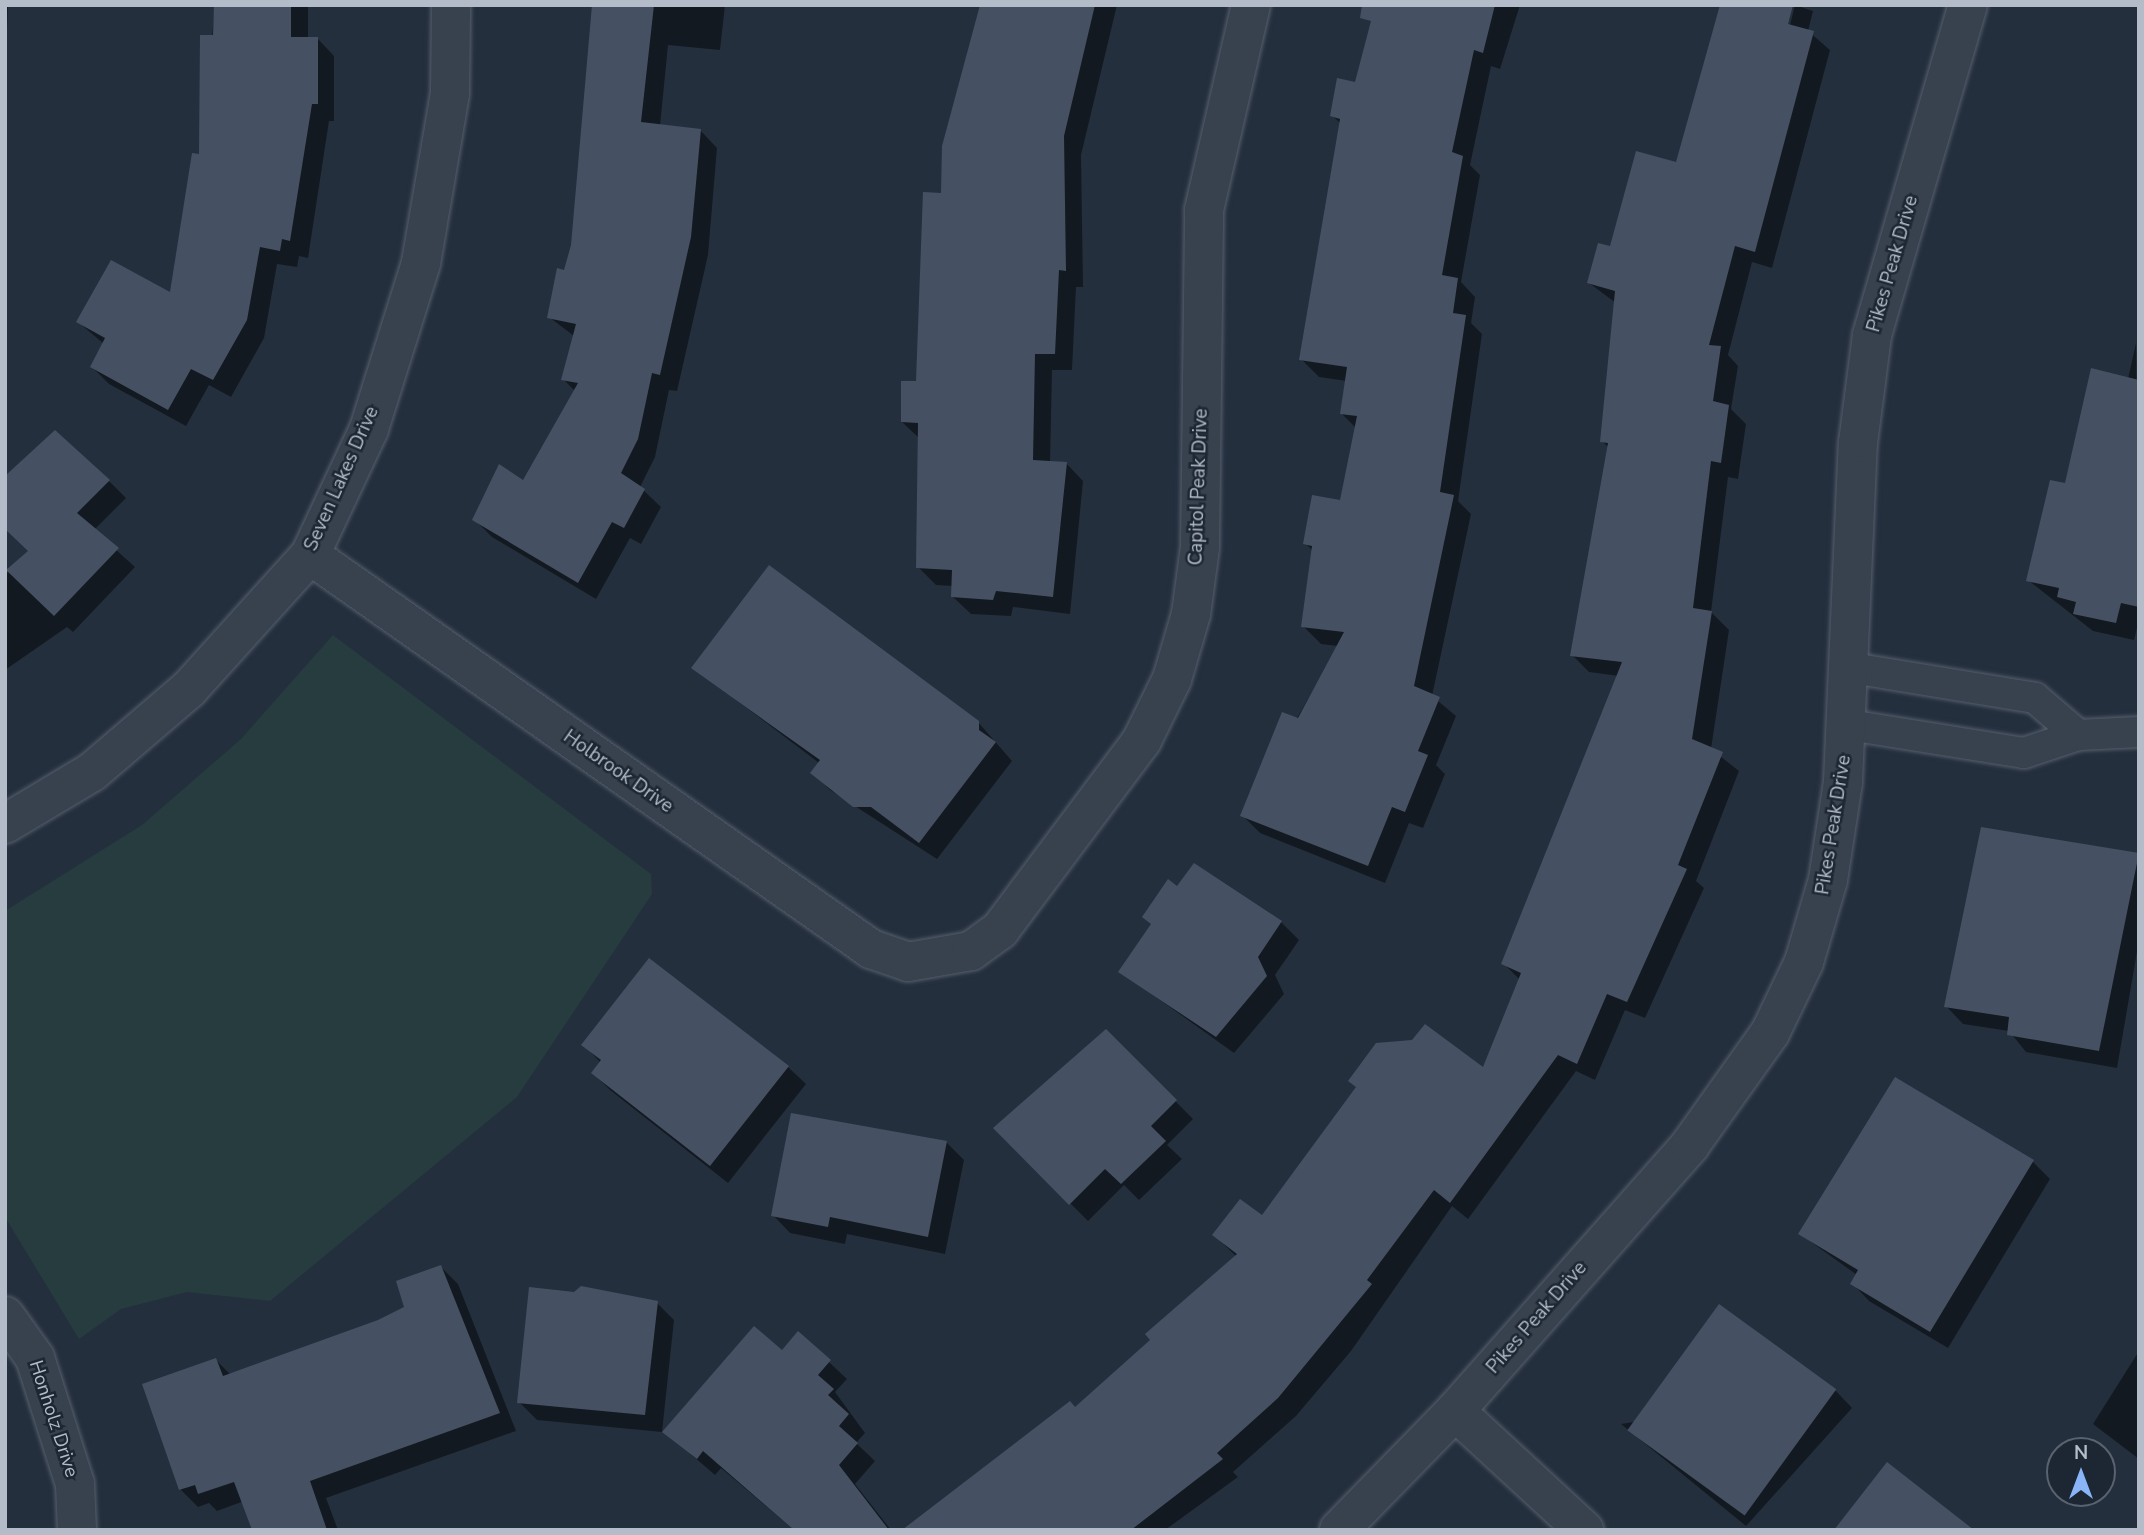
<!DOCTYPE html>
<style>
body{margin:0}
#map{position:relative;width:2144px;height:1535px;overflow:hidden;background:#242f3e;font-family:"Nunito Sans",sans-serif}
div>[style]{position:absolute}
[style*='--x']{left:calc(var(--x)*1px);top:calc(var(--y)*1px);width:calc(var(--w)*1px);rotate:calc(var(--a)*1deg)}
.green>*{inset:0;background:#263c3f}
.shadow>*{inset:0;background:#0007}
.building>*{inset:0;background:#455162;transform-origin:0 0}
.roads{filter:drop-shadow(0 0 2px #565f6c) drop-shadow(0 0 2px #565f6c)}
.service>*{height:30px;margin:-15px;padding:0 15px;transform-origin:15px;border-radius:15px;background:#38414e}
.minor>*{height:38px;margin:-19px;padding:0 19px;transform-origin:19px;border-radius:19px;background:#38414e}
span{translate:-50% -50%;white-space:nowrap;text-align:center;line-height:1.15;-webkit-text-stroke:5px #1d2633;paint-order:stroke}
.street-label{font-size:19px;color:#b4bcc9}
.frame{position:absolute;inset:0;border:7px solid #b4bcc9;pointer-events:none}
.north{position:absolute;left:2046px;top:1437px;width:70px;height:70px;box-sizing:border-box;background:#1d2633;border:2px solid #59626f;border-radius:50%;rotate:0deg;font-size:19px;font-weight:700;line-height:28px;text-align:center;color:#b4bcc9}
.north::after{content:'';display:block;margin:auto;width:24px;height:32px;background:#8ab4f8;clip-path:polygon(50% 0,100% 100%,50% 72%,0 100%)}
</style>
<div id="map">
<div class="green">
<div style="clip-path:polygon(333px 635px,651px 874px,652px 894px,517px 1097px,270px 1301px,187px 1292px,121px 1309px,79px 1339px,5px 1217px,5px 911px,142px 825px,241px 739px)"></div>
</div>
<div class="shadow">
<div style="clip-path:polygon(5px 5px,8px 5px,5px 83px)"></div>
<div style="clip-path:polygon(215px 5px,308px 5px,308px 38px,317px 38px,334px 56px,334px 121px,329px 121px,308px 258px,299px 256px,297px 267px,277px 264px,264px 338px,231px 397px,209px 385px,186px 426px,109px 384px,92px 367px,104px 344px,78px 322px,171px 295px,201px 156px)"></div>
<div style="clip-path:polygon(601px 5px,725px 5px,720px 50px,668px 45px,660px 126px,700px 130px,717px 148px,708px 255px,677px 391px,669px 390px,655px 457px,640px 487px,661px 507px,641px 544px,630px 538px,596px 599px,492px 537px,474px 519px,524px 483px,575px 391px,563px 379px,574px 336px,549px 317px,573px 245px)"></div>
<div style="clip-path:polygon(982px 5px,1117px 5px,1081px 155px,1083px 287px,1076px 287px,1072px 370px,1052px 370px,1050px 463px,1066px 463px,1083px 481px,1070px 614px,1013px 607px,1011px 616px,971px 614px,953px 597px,953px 586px,936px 585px,918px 567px,920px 439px,902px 422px,918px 383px,943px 195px)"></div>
<div style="clip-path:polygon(1376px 5px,1520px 5px,1500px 69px,1491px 66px,1470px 165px,1480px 175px,1461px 282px,1475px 297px,1471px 323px,1482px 334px,1458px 501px,1471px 514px,1432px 696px,1456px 716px,1436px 765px,1445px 774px,1423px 828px,1409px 823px,1385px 883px,1260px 833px,1242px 815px,1338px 646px,1321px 644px,1303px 626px,1313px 551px,1305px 543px,1342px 502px,1356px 428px,1342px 414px,1347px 381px,1319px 377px,1301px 359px,1341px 124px,1332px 115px,1357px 84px)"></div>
<div style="clip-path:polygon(1795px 5px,1813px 11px,1808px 31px,1830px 50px,1772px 268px,1752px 262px,1728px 355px,1738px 366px,1731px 409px,1746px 424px,1738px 479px,1728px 477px,1711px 612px,1729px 630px,1711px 749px,1739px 771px,1696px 881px,1704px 888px,1645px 1018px,1625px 1010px,1595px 1080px,1576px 1071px,1468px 1219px,1452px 1206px,1351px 1351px,1296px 1416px,1233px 1472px,1238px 1477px,1165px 1530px,904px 1530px,1075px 1409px,1153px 1340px,1237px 1257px,1214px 1235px,1263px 1218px,1483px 1070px,1520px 980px,1503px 963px,1619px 676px,1589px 672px,1572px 655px,1609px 448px,1602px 441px,1616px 303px,1589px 283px,1788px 33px)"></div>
<div style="clip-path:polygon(2136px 343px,2139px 620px,2134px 640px,2093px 631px,2028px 580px,2066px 485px,2128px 379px)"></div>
<div style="clip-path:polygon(109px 481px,126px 498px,94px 530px,135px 567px,73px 632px,67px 627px,5px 670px,5px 574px,35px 556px,5px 527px)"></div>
<div style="clip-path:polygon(693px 667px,978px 722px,1012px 761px,937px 859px,830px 790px,812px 772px,819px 763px)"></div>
<div style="clip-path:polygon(1982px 829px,2139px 855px,2139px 940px,2117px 1068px,2026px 1052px,2009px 1031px,1963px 1024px,1946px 1006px)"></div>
<div style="clip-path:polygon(1178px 888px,1281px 922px,1299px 940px,1275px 975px,1284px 994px,1234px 1053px,1121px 972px)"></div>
<div style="clip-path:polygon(1106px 1031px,1193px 1119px,1167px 1145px,1182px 1159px,1139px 1200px,1124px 1185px,1088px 1221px,995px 1128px)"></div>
<div style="clip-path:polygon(584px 1045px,788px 1067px,806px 1084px,728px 1183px,610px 1090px,593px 1073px,601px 1063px)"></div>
<div style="clip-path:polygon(946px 1142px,964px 1160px,945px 1254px,847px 1234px,845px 1244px,790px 1233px,773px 1215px)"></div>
<div style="clip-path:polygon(2033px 1162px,2050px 1179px,1948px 1348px,1869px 1301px,1852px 1283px,1857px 1275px,1800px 1234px)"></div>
<div style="clip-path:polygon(441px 1267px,458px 1284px,516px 1431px,326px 1498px,338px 1530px,256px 1530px,244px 1501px,217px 1511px,209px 1503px,198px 1507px,180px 1489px,216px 1360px,231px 1375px,378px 1322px,407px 1308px)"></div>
<div style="clip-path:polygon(657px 1303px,674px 1320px,662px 1432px,537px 1420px,519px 1402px)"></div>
<div style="clip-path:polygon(798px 1333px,847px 1379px,835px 1392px,865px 1433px,856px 1443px,875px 1461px,855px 1484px,891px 1530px,794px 1530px,721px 1468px,715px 1475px,664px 1431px,782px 1352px)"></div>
<div style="clip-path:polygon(2139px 1351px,2139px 1459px,2093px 1424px)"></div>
<div style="clip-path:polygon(1835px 1390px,1852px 1408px,1746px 1526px,1621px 1424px)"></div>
</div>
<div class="building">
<div style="clip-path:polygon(214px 5px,291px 5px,291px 37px,318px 37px,318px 104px,312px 104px,290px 241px,282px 239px,280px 251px,260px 247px,247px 320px,213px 380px,191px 369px,168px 410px,90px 367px,105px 338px,76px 322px,111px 260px,170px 292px,192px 153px,199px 154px,200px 35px,213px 35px)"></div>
<div style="clip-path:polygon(592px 5px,654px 5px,641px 122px,701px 129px,691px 237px,660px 375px,652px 373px,638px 439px,621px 473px,645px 489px,624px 528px,612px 522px,578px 583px,472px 520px,499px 464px,523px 480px,578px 383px,561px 380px,576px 324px,547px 318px,557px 268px,564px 270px,571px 245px)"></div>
<div style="clip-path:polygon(980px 5px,1095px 5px,1064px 136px,1066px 271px,1059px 270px,1055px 354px,1035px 354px,1033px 460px,1067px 462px,1053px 597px,996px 591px,993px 600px,951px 597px,952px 570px,916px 568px,918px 423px,901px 422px,901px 381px,916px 381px,923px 192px,941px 193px,942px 146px)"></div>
<div style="clip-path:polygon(1362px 5px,1495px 5px,1483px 53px,1474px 50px,1452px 152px,1463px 156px,1442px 275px,1458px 278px,1453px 313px,1466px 315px,1440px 492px,1454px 495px,1414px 686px,1440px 697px,1418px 751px,1428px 755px,1405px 812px,1392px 807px,1368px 866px,1240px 816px,1282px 712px,1298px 718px,1344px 632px,1301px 627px,1312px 546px,1303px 544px,1312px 495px,1340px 500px,1357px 416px,1340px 414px,1347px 367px,1299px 360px,1340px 119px,1330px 116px,1337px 78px,1355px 82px,1371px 21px,1360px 18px)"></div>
<div style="clip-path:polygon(1720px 5px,1793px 5px,1788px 24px,1814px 31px,1755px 252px,1735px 246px,1709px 345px,1721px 346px,1713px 401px,1729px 405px,1721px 463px,1711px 461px,1693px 608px,1712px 611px,1692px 739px,1723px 752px,1678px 865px,1687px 869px,1627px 1002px,1607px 994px,1577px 1064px,1558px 1055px,1450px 1203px,1434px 1190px,1367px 1280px,1372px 1284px,1278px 1398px,1217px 1453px,1223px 1459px,1131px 1530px,902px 1530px,1070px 1401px,1075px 1407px,1150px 1340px,1145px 1334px,1237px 1254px,1212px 1235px,1240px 1199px,1262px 1215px,1356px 1087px,1348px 1081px,1376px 1043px,1412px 1040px,1425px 1024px,1483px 1067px,1521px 973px,1501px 964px,1622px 662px,1570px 656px,1608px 443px,1600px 442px,1615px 291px,1587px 283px,1598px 243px,1610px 246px,1636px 151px,1676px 162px)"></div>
<div style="clip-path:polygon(2091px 368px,2139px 380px,2139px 607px,2121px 603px,2116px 623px,2073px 614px,2076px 602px,2057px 597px,2059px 588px,2026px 581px,2050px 480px,2065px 483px)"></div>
<div style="clip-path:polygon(55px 430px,110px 480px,77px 513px,119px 548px,54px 616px,6px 570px,28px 551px,5px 529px,5px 476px)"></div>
<div style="clip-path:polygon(769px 565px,979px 721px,979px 730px,996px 742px,919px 843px,871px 807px,853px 807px,810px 773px,820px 760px,691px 668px)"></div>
<div style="clip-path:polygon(1981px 827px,2139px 853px,2099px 1051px,2007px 1035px,2009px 1017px,1944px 1007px)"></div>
<div style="clip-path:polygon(1194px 863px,1282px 921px,1258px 957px,1267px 976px,1216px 1037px,1118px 972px,1151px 924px,1142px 917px,1168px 879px,1177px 886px)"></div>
<div style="clip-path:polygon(649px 958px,789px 1066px,710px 1166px,591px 1073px,601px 1060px,581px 1045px)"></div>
<div style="clip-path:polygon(1106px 1029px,1177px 1100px,1151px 1126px,1166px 1141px,1121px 1184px,1105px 1169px,1069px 1205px,993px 1128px)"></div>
<div style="clip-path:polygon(1895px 1077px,2034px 1160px,1930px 1332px,1850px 1284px,1858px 1270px,1798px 1234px)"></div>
<div style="clip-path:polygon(791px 1113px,947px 1141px,928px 1237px,830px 1217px,828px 1227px,771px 1216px)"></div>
<div style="clip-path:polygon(441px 1265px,500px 1413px,310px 1481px,327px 1530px,252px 1530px,234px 1482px,198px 1494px,195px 1485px,179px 1490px,142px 1384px,216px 1358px,223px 1376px,378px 1320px,404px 1307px,396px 1281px)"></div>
<div style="clip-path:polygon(581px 1286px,658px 1301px,645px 1415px,517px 1403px,529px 1287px,574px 1292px)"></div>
<div style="left:1719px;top:1304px;width:145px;height:156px;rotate:36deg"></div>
<div style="clip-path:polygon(754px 1326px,782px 1350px,798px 1331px,831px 1360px,818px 1375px,834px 1389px,828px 1395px,849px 1414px,839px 1426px,858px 1443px,839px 1465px,889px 1530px,794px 1530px,703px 1451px,697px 1459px,662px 1432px)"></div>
<div style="clip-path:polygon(1887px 1462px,1974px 1530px,1834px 1530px)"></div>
</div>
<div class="roads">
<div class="service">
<div style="--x:1852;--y:668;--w:185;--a:9.3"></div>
<div style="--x:2035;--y:698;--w:57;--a:40.7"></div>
<div style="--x:1849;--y:725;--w:177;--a:9.1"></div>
<div style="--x:2024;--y:753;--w:57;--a:-18.4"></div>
<div style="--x:2078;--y:735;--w:61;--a:-2.8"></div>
</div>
<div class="minor">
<div style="--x:310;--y:555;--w:686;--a:35.08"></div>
<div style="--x:871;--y:949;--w:39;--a:19"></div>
<div style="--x:908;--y:962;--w:64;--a:-9.9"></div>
<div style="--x:971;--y:951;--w:36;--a:-36"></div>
<div style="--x:1000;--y:930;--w:237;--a:-53.2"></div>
<div style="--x:1142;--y:740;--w:68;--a:-63.8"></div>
<div style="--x:1172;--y:679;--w:68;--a:-73.7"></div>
<div style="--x:1191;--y:614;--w:68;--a:-82.3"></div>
<div style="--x:1200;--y:547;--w:337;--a:-89.3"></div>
<div style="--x:1204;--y:210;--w:210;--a:-77.1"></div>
<div style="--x:5;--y:824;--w:101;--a:-30.9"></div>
<div style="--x:92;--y:772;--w:128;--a:-40.6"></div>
<div style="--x:189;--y:689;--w:181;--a:-47.9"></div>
<div style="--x:310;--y:555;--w:139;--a:-64.9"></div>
<div style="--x:369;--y:429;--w:174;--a:-72.6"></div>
<div style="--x:421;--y:263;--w:172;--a:-80.3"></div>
<div style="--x:450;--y:93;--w:88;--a:-89.3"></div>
<div style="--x:5;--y:1316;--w:52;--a:54.5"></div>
<div style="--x:35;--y:1358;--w:132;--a:72.4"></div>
<div style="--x:75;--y:1484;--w:46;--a:87.5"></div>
<div style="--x:1455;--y:1411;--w:176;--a:42.7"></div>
<div style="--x:1339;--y:1530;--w:166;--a:-45.7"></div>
<div style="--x:1455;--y:1411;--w:355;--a:-48.5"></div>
<div style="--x:1690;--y:1145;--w:138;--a:-54.5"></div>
<div style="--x:1770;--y:1033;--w:79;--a:-64.4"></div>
<div style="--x:1804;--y:962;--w:85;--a:-73.7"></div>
<div style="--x:1828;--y:880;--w:99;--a:-81.3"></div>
<div style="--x:1843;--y:782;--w:339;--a:-87.5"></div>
<div style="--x:1858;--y:443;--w:109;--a:-82.6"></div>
<div style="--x:1872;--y:335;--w:344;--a:-73.8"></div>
</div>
</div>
<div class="street-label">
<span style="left:1893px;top:264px;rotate:-74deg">Pikes Peak Drive</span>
<span style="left:342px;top:479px;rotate:-66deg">Seven Lakes Drive</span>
<span style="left:1199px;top:487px;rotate:-88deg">Capitol Peak Drive</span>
<span style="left:618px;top:772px;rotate:35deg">Holbrook Drive</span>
<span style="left:1834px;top:825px;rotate:-81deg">Pikes Peak Drive</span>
<span style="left:1537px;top:1318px;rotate:-49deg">Pikes Peak Drive</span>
<span style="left:53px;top:1419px;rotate:72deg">Honholz Drive</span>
</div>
<div class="frame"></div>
<div class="north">N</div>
</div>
